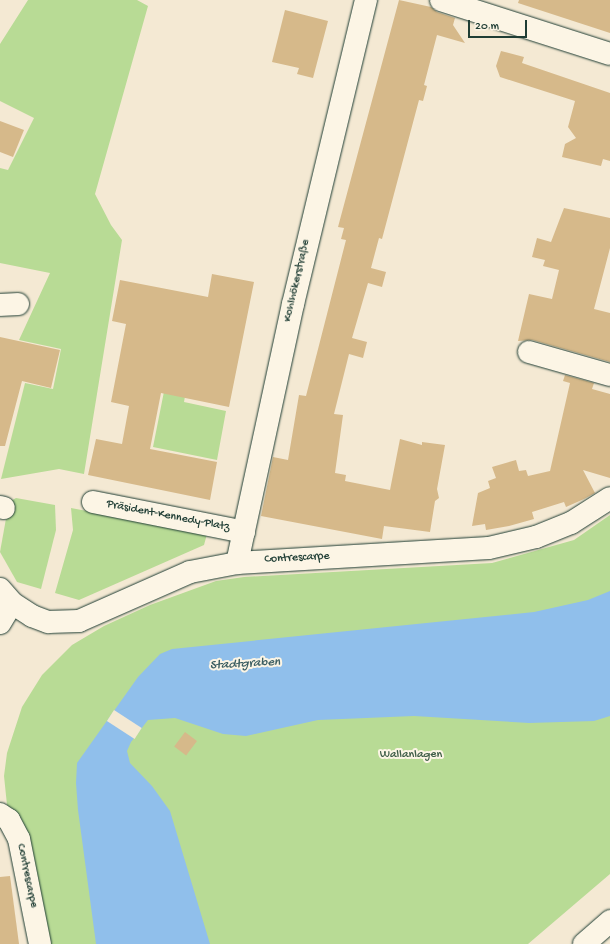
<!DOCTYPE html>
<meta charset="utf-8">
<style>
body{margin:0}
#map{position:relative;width:610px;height:944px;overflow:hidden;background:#f4e9d3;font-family:"Gochi Hand",sans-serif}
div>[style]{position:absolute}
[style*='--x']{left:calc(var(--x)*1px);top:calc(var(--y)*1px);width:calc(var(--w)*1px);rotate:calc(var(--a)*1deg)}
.green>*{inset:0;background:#b8db95}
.water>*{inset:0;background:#90bfeb}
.pier>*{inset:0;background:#f4e9d3;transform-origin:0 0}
.building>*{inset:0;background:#d6b98a;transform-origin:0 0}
.roads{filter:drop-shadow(0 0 1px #1f3d34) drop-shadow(0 0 1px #1f3d34)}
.minor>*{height:22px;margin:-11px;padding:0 11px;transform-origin:11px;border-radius:11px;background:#fcf5e5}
.major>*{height:22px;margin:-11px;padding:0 11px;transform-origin:11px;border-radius:11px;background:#fcf5e5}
span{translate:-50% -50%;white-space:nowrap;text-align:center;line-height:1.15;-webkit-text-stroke:4px #fcf5e5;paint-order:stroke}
.street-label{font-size:12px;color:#1f3d34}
.park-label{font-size:12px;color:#3e5d47}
.water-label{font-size:13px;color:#3b5e62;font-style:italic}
.scale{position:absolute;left:468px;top:20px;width:59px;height:18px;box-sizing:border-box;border:2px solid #1f3d34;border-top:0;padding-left:5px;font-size:12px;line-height:14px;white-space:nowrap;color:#1f3d34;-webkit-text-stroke:3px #fcf5e5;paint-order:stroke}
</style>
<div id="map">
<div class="green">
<div style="clip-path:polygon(28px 0,137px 0,148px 6px,95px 194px,111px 225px,122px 240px,84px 474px,59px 469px,1px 479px,25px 383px,53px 389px,61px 349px,19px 340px,50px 273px,0 263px,0 168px,8px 170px,34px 118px,0 101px,0 44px)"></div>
<div style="clip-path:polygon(175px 336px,195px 340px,184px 402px,226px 411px,217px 460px,153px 447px)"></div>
<div style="clip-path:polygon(16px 498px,55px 505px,56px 530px,41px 589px,17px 582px,0 552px,9px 502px)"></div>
<div style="clip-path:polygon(71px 508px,207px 534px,204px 545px,79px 600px,55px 593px,73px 530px)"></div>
<div style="clip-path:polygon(610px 515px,610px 874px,528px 944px,47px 944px,22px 821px,7px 805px,4px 776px,7px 753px,22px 707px,42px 675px,72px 645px,104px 626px,150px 605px,216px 581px,244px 577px,492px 563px,574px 540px)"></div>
</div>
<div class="water">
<div style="clip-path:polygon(610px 591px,610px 716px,594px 721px,529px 723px,414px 716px,318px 720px,246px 736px,223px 734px,175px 718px,148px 720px,131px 742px,127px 751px,130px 763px,152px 786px,170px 811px,210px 944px,96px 944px,78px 810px,76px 783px,77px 763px,138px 677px,160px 654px,172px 649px,534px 612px,588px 600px)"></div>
</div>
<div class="pier">
<div style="left:114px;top:710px;width:33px;height:13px;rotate:33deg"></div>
</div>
<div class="building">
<div style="clip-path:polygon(399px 0,431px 7px,437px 12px,455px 18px,453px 25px,465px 43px,437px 35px,424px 85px,427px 86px,423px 101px,419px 100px,382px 239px,379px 238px,371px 268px,386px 272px,382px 287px,368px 283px,352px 338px,367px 342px,363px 358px,349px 354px,334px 414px,343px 415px,335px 473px,346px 475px,345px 481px,390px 490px,400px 439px,422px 445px,422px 442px,445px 445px,437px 489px,439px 498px,435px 501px,430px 532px,384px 526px,382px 539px,261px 516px,273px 457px,288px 460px,299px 395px,306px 396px,346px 240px,341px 239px,344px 228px,338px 227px)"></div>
<div style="clip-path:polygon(519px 0,610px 0,610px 33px,518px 3px)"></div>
<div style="clip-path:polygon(285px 10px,328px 21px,313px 78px,297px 74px,299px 68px,272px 62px)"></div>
<div style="clip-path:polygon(501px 51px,524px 57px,522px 63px,610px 93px,610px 161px,603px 159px,601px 166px,562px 157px,565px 144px,576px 138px,568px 127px,575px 101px,500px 77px,496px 66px)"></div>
<div style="clip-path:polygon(0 121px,24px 130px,13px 157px,0 152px)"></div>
<div style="clip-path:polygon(564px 208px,610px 218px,610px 248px,594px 309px,610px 313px,610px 362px,532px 340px,518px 341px,529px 294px,552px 299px,559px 270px,543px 266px,545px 260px,532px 257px,537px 238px,551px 242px)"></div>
<div style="clip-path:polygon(212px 274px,254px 282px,229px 407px,161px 393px,150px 449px,217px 462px,210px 500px,88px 475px,96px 439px,122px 444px,129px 406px,111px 402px,126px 324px,112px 321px,120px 280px,208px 297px)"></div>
<div style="clip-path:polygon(0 337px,60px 350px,51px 388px,22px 381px,5px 446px,0 446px)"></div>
<div style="clip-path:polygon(565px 375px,594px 383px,592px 389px,610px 394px,610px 478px,583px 470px,595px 493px,584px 499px,566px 507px,564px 502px,532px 512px,534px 519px,509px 526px,486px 530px,485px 524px,472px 526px,478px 493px,490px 488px,488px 481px,496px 478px,492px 467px,516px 460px,519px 471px,526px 470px,528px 476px,550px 471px,570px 383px,563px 381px)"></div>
<div style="left:185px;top:732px;width:15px;height:18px;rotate:37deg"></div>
<div style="clip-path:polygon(10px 876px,19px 944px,0 944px,0 877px)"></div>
</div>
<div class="roads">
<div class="minor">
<div style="--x:441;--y:0;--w:177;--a:17.7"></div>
<div style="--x:0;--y:305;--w:18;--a:-3"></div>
<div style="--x:529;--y:352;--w:84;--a:15.9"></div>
<div style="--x:93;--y:502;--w:154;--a:11.2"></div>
<div style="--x:0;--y:507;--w:4;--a:14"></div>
<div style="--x:237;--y:563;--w:265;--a:-77.8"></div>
<div style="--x:293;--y:304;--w:313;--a:-76.5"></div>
<div style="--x:0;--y:589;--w:18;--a:49"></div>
<div style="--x:12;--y:603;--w:24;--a:33"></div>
<div style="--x:32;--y:616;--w:17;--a:21"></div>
<div style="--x:48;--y:622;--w:31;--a:-2"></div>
<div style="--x:79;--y:621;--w:121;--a:-23.8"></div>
<div style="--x:190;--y:572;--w:48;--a:-10.8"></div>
<div style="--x:237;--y:563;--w:252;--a:-3.4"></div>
<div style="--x:489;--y:548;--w:48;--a:-13.2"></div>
<div style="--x:536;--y:537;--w:38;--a:-22"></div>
<div style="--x:571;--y:523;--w:46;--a:-32.7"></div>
<div style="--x:0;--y:623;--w:23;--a:-59"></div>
<div style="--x:0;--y:814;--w:11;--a:34"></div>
<div style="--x:9;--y:820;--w:21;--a:62"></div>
<div style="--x:19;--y:839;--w:107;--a:78.7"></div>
</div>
<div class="major">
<div style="--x:584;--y:944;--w:35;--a:-41"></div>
</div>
</div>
<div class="street-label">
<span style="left:298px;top:281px;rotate:-77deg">Kohlhökerstraße</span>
<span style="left:168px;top:517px;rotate:11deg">Präsident-Kennedy-Platz</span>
<span style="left:297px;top:559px;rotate:-3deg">Contrescarpe</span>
<span style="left:26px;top:876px;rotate:78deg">Contrescarpe</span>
</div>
<div class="park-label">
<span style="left:411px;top:756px">Wallanlagen</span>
</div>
<div class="water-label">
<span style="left:245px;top:665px;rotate:-3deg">Stadtgraben</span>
</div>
<div class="scale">20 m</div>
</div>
